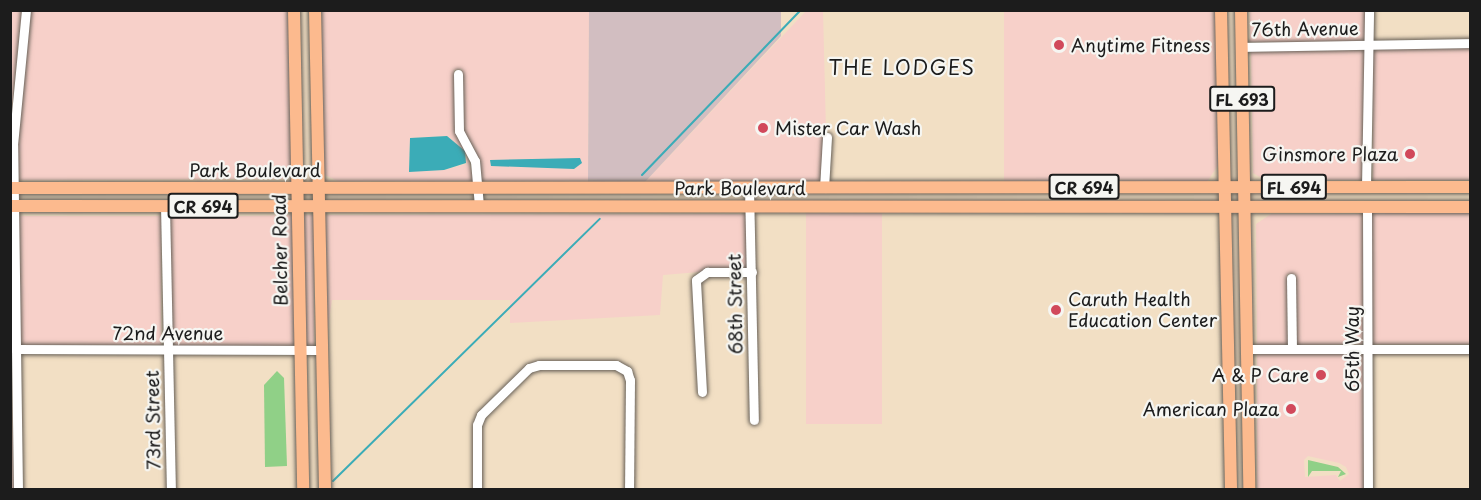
<!DOCTYPE html>
<style>
body{margin:0}
#map{position:relative;width:1481px;height:500px;overflow:hidden;background:#f2dfc4;font-family:"Playpen Sans",sans-serif}
div>[style]{position:absolute}
[style*='--x']{left:calc(var(--x)*1px);top:calc(var(--y)*1px);width:calc(var(--w)*1px);rotate:calc(var(--a)*1deg)}
.built>*{inset:0;background:#f7d0c9;transform-origin:0 0}
.industrial>*{inset:0;background:#d2bec1}
.green>*{inset:0;background:#90d087}
.water>*{inset:0;background:#3bacb7}
.stream>*{height:2px;margin:-1px;padding:0 1px;transform-origin:1px;border-radius:1px;background:#3bacb7}
.roads{filter:drop-shadow(0 0 2px #676057) drop-shadow(0 0 2px #676057)}
.minor>*{height:9px;margin:-4.5px;padding:0 4.5px;transform-origin:4.5px;border-radius:4.5px;background:#fff}
.major>*{height:12px;margin:-6px;padding:0 6px;transform-origin:6px;border-radius:6px;background:#fcba8e}
.dots>*{width:16px;height:16px;translate:-50% -50%;box-sizing:border-box;border:3px solid #f6f6f2;border-radius:50%}
span{translate:-50% -50%;white-space:nowrap;text-align:center;line-height:1.15;-webkit-text-stroke:4.5px #f6f6f2;paint-order:stroke}
.shield-label span{padding:2px 4px;background:#f6f6f2;border:2px solid;border-radius:4px;-webkit-text-stroke-width:0}
.shield-label{font-size:16px;color:#1c1c1c;font-weight:700}
.street-label{font-size:18px;color:#1c1c1c}
.poi-label{font-size:18px;color:#1c1c1c}
.left{translate:0 -50%;text-align:left}
.right{translate:-100% -50%;text-align:right}
.neighbourhood-label{font-size:20px;color:#1c1c1c;letter-spacing:1.5px}
.frame{position:absolute;inset:0;border:12px solid #1c1c1c;pointer-events:none}
</style>
<div id="map">
<div class="built">
<div style="clip-path:polygon(11px 11px,22px 11px,11px 119px)"></div>
<div style="clip-path:polygon(30px 11px,290px 11px,293px 166px,285px 179px,17px 180px,18px 120px)"></div>
<div style="clip-path:polygon(321px 11px,589px 11px,588px 182px,481px 181px,479px 161px,463px 130px,462px 69px,454px 70px,455px 114px,465px 151px,447px 136px,410px 138px,409px 171px,444px 170px,466px 164px,467px 155px,474px 181px,338px 181px,323px 174px)"></div>
<div style="clip-path:polygon(806px 11px,823px 11px,826px 132px,821px 182px,645px 182px)"></div>
<div style="clip-path:polygon(1004px 11px,1217px 11px,1218px 165px,1207px 182px,1004px 183px)"></div>
<div style="left:1250px;top:11px;width:115px;height:31px"></div>
<div style="left:1470px;top:47px;width:133px;height:97px;rotate:90deg"></div>
<div style="clip-path:polygon(1365px 48px,1362px 180px,1265px 180px,1253px 173px,1251px 51px)"></div>
<div style="left:1470px;top:212px;width:132px;height:99px;rotate:90deg"></div>
<div style="left:882px;top:213px;width:211px;height:76px;rotate:90deg"></div>
<div style="clip-path:polygon(746px 214px,747px 268px,663px 275px,660px 315px,510px 323px,510px 300px,332px 300px,325px 346px,322px 215px)"></div>
<div style="clip-path:polygon(1271px 214px,1363px 214px,1365px 344px,1296px 345px,1294px 274px,1287px 274px,1288px 345px,1257px 345px,1256px 224px)"></div>
<div style="left:293px;top:215px;width:131px;height:124px;rotate:89deg"></div>
<div style="left:301px;top:215px;width:13px;height:131px"></div>
<div style="left:17px;top:216px;width:144px;height:129px"></div>
<div style="clip-path:polygon(10px 311px,14px 489px,10px 489px)"></div>
<div style="clip-path:polygon(evenodd,1365px 353px,1364px 489px,1257px 489px,1257px 354px,1365px 353px,1308px 456px,1339px 463px,1346px 467px,1349px 474px,1340px 481px,1336px 475px,1305px 477px,1304px 460px,1308px 456px)"></div>
</div>
<div class="industrial">
<div style="clip-path:polygon(589px 11px,781px 11px,781px 36px,645px 182px,588px 182px)"></div>
</div>
<div class="green">
<div style="clip-path:polygon(277px 371px,284px 378px,287px 466px,265px 467px,264px 385px)"></div>
<div style="clip-path:polygon(1308px 460px,1338px 467px,1346px 474px,1338px 477px,1341px 471px,1312px 471px,1308px 477px)"></div>
</div>
<div class="water">
<div style="clip-path:polygon(447px 136px,465px 151px,466px 163px,444px 170px,409px 172px,410px 138px)"></div>
<div style="clip-path:polygon(580px 158px,582px 163px,574px 169px,491px 166px,490px 160px)"></div>
</div>
<div class="stream">
<div style="--x:642;--y:175;--w:229;--a:-46.1"></div>
<div style="--x:333;--y:481;--w:374;--a:-44.5"></div>
</div>
<div class="roads">
<div class="minor">
<div style="--x:1242;--y:47;--w:228;--a:-1"></div>
<div style="--x:458;--y:74;--w:57;--a:89"></div>
<div style="--x:459;--y:131;--w:34;--a:62"></div>
<div style="--x:475;--y:161;--w:45;--a:84.9"></div>
<div style="--x:749;--y:187;--w:233;--a:88.8"></div>
<div style="--x:1366;--y:187;--w:177;--a:-89"></div>
<div style="--x:824;--y:188;--w:51;--a:-86.6"></div>
<div style="--x:165;--y:206;--w:284;--a:88.8"></div>
<div style="--x:1367;--y:209;--w:281;--a:89.8"></div>
<div style="--x:1291;--y:278;--w:71;--a:89.2"></div>
<div style="--x:15;--y:349;--w:306;--a:0.2"></div>
<div style="--x:1247;--y:349;--w:223;--a:0"></div>
<div style="--x:702;--y:392;--w:112;--a:-93.1"></div>
<div style="--x:696;--y:280;--w:14;--a:-36"></div>
<div style="--x:707;--y:272;--w:45;--a:0"></div>
<div style="--x:18;--y:490;--w:345;--a:-90.8"></div>
<div style="--x:13;--y:145;--w:136;--a:-84.5"></div>
<div style="--x:477;--y:490;--w:65;--a:-90"></div>
<div style="--x:477;--y:425;--w:11;--a:-68"></div>
<div style="--x:481;--y:415;--w:67;--a:-44.4"></div>
<div style="--x:529;--y:368;--w:10;--a:-17"></div>
<div style="--x:539;--y:365;--w:77;--a:0"></div>
<div style="--x:616;--y:365;--w:13;--a:29"></div>
<div style="--x:627;--y:371;--w:9;--a:72"></div>
<div style="--x:630;--y:380;--w:110;--a:90.5"></div>
</div>
<div class="major">
<div style="--x:294;--y:10;--w:480;--a:88.9"></div>
<div style="--x:315;--y:10;--w:480;--a:88.8"></div>
<div style="--x:1221;--y:10;--w:480;--a:88.8"></div>
<div style="--x:1241;--y:10;--w:480;--a:89"></div>
<div style="--x:10;--y:188;--w:1460;--a:-0.04"></div>
<div style="--x:10;--y:206;--w:1460;--a:0.04"></div>
</div>
</div>
<div class="dots">
<div style="left:1059px;top:45px;background:#d1495b"></div>
<div style="left:763px;top:128px;background:#d1495b"></div>
<div style="left:1410px;top:154px;background:#d1495b"></div>
<div style="left:1056px;top:310px;background:#d1495b"></div>
<div style="left:1321px;top:375px;background:#d1495b"></div>
<div style="left:1291px;top:409px;background:#d1495b"></div>
</div>
<div class="shield-label">
<span style="left:1242px;top:99px">FL 693</span>
<span style="left:1084px;top:187px">CR 694</span>
<span style="left:1294px;top:187px">FL 694</span>
<span style="left:203px;top:206px">CR 694</span>
</div>
<div class="street-label">
<span style="left:1305px;top:29px;rotate:-1deg">76th Avenue</span>
<span style="left:255px;top:170px">Park Boulevard</span>
<span style="left:740px;top:188px">Park Boulevard</span>
<span style="left:280px;top:250px;rotate:-91deg">Belcher Road</span>
<span style="left:735px;top:304px;rotate:-91deg">68th Street</span>
<span style="left:168px;top:333px">72nd Avenue</span>
<span style="left:1352px;top:349px;rotate:-90deg">65th Way</span>
<span style="left:153px;top:420px;rotate:-91deg">73rd Street</span>
</div>
<div class="poi-label">
<span class="left" style="left:1071px;top:45px">Anytime Fitness</span>
<span class="left" style="left:775px;top:128px">Mister Car Wash</span>
<span class="right" style="left:1398px;top:154px">Ginsmore Plaza</span>
<span class="left" style="left:1068px;top:310px">Caruth Health<br>Education Center</span>
<span class="right" style="left:1309px;top:375px">A &amp; P Care</span>
<span class="right" style="left:1279px;top:409px">American Plaza</span>
</div>
<div class="neighbourhood-label">
<span style="left:902px;top:67px">THE LODGES</span>
</div>
<div class="frame"></div>
</div>
